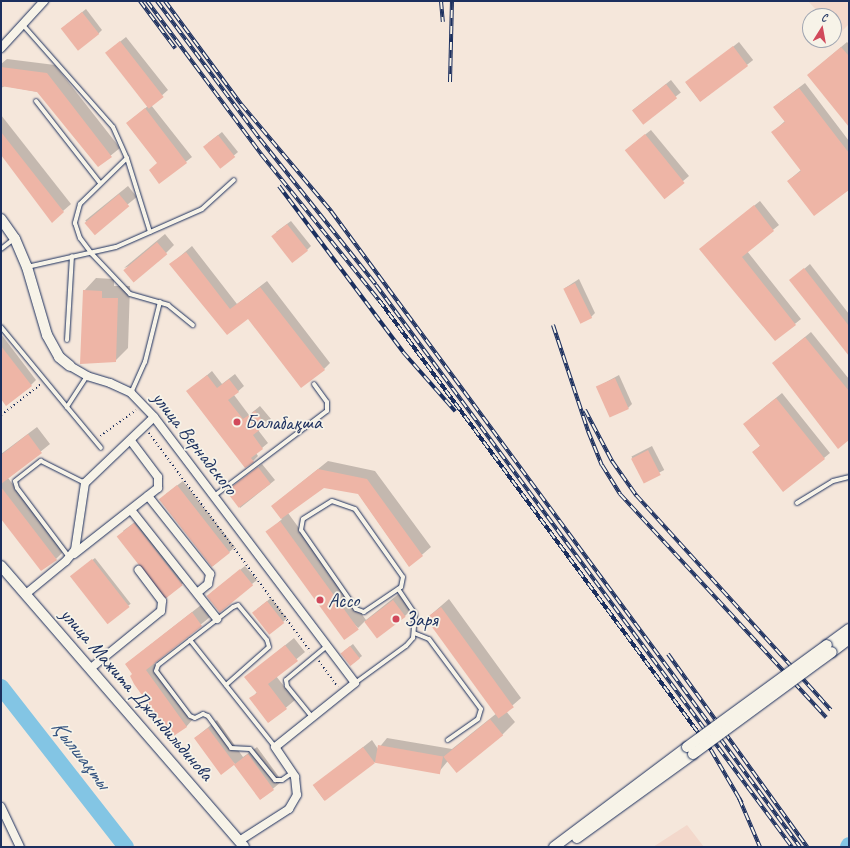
<!DOCTYPE html>
<meta charset="utf-8">
<style>
body{margin:0}
#map{position:relative;width:850px;height:848px;overflow:hidden;background:#f5e7db;font-family:Caveat,sans-serif}
div>[style]{position:absolute}
[style*='--x']{left:calc(var(--x)*1px);top:calc(var(--y)*1px);width:calc(var(--w)*1px);rotate:calc(var(--a)*1deg)}
.built>*{inset:0;background:#f3d8cb}
.shadow>*{inset:0;background:#0003;transform-origin:0 0}
.river>*{height:16px;margin:-8px;padding:0 8px;transform-origin:8px;border-radius:8px;background:#83c5e4}
.building>*{inset:0;background:#eeb5a6;transform-origin:0 0}
.path>*{height:1.5px;margin-top:-0.75px;transform-origin:0;background:repeating-linear-gradient(90deg,#1b2f5e 0 1px,transparent 0 4px)}
.roads{filter:drop-shadow(0 0 1px #1b2f5e) drop-shadow(0 0 1px #1b2f5e)}
.service>*{height:4px;margin:-2px;padding:0 2px;transform-origin:2px;border-radius:2px;background:#f7f3e8}
.minor>*{height:8px;margin:-4px;padding:0 4px;transform-origin:4px;border-radius:4px;background:#f7f3e8}
.tertiary>*{height:10px;margin:-5px;padding:0 5px;transform-origin:5px;border-radius:5px;background:#f7f3e8}
.rail>*{height:4px;margin-top:-2px;transform-origin:0;background:repeating-linear-gradient(90deg,#f7f3e8 0 8px,#1b2f5e 0 16px);box-sizing:border-box;border-block:1px solid #1b2f5e}
.bridges{filter:drop-shadow(0 0 1px #1b2f5e) drop-shadow(0 0 1px #1b2f5e)}
.tertiary-bridge>*{height:10px;margin:-5px;padding:0 5px;transform-origin:5px;border-radius:5px;background:#f7f3e8}
.dots>*{width:11px;height:11px;translate:-50% -50%;box-sizing:border-box;border:2px solid #f7f3e8;border-radius:50%}
span{translate:-50% -50%;white-space:nowrap;text-align:center;line-height:1.15;-webkit-text-stroke:3.5px #f7f3e8;paint-order:stroke}
.poi-label{font-size:20px;color:#1b2f5e}
.left{translate:0 -50%;text-align:left}
.street-label{font-size:20px;color:#1b2f5e}
.water-label{font-size:21px;color:#355480;font-style:italic}
.frame{position:absolute;inset:0;border:2px solid #1b2f5e;pointer-events:none}
.north{position:absolute;left:802px;top:8px;width:40px;height:40px;box-sizing:border-box;background:#f7f3e8;border:1px solid #9fa5b1;border-radius:50%;rotate:11deg;font-size:11px;font-weight:700;line-height:16px;text-align:center;color:#1b2f5e}
.north::after{content:'';display:block;margin:auto;width:14px;height:18px;background:#d1495b;clip-path:polygon(50% 0,100% 100%,50% 72%,0 100%)}
</style>
<div id="map">
<div class="built">
<div style="clip-path:polygon(808px 1px,849px 1px,849px 24px,839px 34px,834px 28px,834px 16px,822px 16px)"></div>
<div style="clip-path:polygon(687px 825px,704px 847px,653px 847px)"></div>
</div>
<div class="shadow">
<div style="clip-path:polygon(86px 9px,102px 30px,98px 34px,66px 25px)"></div>
<div style="clip-path:polygon(126px 37px,168px 90px,151px 105px,192px 157px,159px 183px,158px 163px,127px 123px,148px 106px,112px 48px)"></div>
<div style="left:739px;top:42px;width:23px;height:67px;rotate:52deg"></div>
<div style="clip-path:polygon(847px 42px,849px 44px,849px 125px,808px 75px)"></div>
<div style="clip-path:polygon(7px 59px,55px 65px,120px 148px,99px 165px,38px 92px,5px 86px,1px 88px,1px 64px)"></div>
<div style="left:671px;top:80px;width:16px;height:49px;rotate:52deg"></div>
<div style="clip-path:polygon(805px 83px,849px 141px,849px 188px,788px 181px,801px 170px,773px 132px,785px 121px,780px 102px)"></div>
<div style="clip-path:polygon(1px 115px,71px 204px,63px 211px,1px 154px)"></div>
<div style="clip-path:polygon(651px 130px,689px 176px,664px 197px,632px 145px)"></div>
<div style="clip-path:polygon(222px 132px,238px 152px,220px 167px,208px 143px)"></div>
<div style="left:128px;top:186px;width:14px;height:55px;rotate:51deg"></div>
<div style="clip-path:polygon(760px 201px,779px 225px,747px 251px,801px 319px,775px 340px,706px 244px)"></div>
<div style="clip-path:polygon(291px 221px,311px 246px,307px 250px,276px 232px)"></div>
<div style="clip-path:polygon(165px 234px,174px 245px,166px 253px,124px 268px)"></div>
<div style="clip-path:polygon(192px 246px,237px 304px,267px 281px,330px 363px,324px 369px,248px 317px,227px 334px,171px 264px)"></div>
<div style="clip-path:polygon(810px 264px,849px 314px,849px 354px,791px 280px)"></div>
<div style="clip-path:polygon(96px 278px,114px 279px,114px 286px,130px 286px,128px 348px,115px 361px,84px 291px)"></div>
<div style="clip-path:polygon(579px 279px,595px 313px,591px 317px,565px 288px)"></div>
<div style="clip-path:polygon(811px 332px,849px 379px,849px 439px,773px 363px)"></div>
<div style="clip-path:polygon(1px 334px,36px 380px,31px 385px,1px 398px)"></div>
<div style="clip-path:polygon(212px 371px,222px 384px,235px 374px,244px 386px,234px 395px,249px 415px,260px 406px,271px 419px,258px 430px,268px 443px,256px 453px,258px 456px,253px 461px,188px 391px)"></div>
<div style="clip-path:polygon(619px 375px,632px 404px,628px 408px,597px 387px)"></div>
<div style="clip-path:polygon(782px 393px,830px 453px,824px 458px,753px 452px,761px 445px,750px 419px)"></div>
<div style="clip-path:polygon(37px 427px,50px 444px,8px 478px,64px 551px,56px 559px,1px 518px,1px 454px)"></div>
<div style="left:652px;top:446px;width:27px;height:23px;rotate:63deg"></div>
<div style="clip-path:polygon(328px 461px,375px 471px,431px 547px,409px 566px,358px 493px,324px 487px,288px 513px,366px 620px,401px 592px,413px 608px,405px 616px,365px 621px,358px 628px,268px 532px,282px 519px,272px 506px)"></div>
<div style="clip-path:polygon(262px 464px,275px 480px,240px 508px,232px 489px)"></div>
<div style="clip-path:polygon(183px 481px,235px 547px,213px 566px,166px 494px)"></div>
<div style="clip-path:polygon(140px 518px,188px 579px,167px 597px,123px 531px)"></div>
<div style="left:95px;top:558px;width:58px;height:27px;rotate:52deg"></div>
<div style="clip-path:polygon(245px 566px,257px 580px,219px 611px,212px 592px)"></div>
<div style="clip-path:polygon(271px 598px,287px 618px,283px 622px,257px 609px)"></div>
<div style="clip-path:polygon(449px 599px,521px 698px,506px 711px,515px 722px,502px 735px,447px 762px,438px 773px,374px 762px,324px 800px,314px 786px,372px 740px,378px 749px,387px 738px,452px 749px,497px 713px,427px 618px)"></div>
<div style="clip-path:polygon(201px 605px,210px 617px,154px 663px,194px 718px,186px 727px,126px 664px)"></div>
<div style="clip-path:polygon(294px 638px,305px 652px,276px 676px,295px 700px,269px 722px,251px 699px,257px 692px,246px 677px)"></div>
<div style="clip-path:polygon(353px 644px,362px 656px,351px 665px,344px 651px)"></div>
<div style="clip-path:polygon(217px 720px,243px 757px,257px 747px,282px 781px,261px 799px,234px 763px,195px 738px)"></div>
</div>
<div class="river">
<div style="--x:1;--y:687;--w:203;--a:52"></div>
<div style="--x:848;--y:847;--w:2;--a:-63"></div>
</div>
<div class="building">
<div style="left:82px;top:12px;width:28px;height:27px;rotate:52deg"></div>
<div style="left:120px;top:41px;width:71px;height:19px;rotate:52deg"></div>
<div style="left:733px;top:46px;width:25px;height:60px;rotate:53deg"></div>
<div style="clip-path:polygon(841px 47px,849px 56px,849px 127px,807px 75px)"></div>
<div style="clip-path:polygon(1px 67px,47px 73px,112px 157px,98px 167px,37px 92px,1px 86px)"></div>
<div style="left:666px;top:84px;width:18px;height:43px;rotate:52deg"></div>
<div style="clip-path:polygon(799px 88px,849px 153px,849px 190px,814px 216px,787px 181px,801px 171px,771px 132px,785px 122px,773px 107px)"></div>
<div style="clip-path:polygon(145px 108px,187px 163px,159px 184px,149px 170px,157px 163px,126px 123px)"></div>
<div style="clip-path:polygon(1px 132px,64px 212px,52px 223px,1px 155px)"></div>
<div style="left:645px;top:134px;width:63px;height:26px;rotate:51deg"></div>
<div style="left:218px;top:135px;width:28px;height:19px;rotate:52deg"></div>
<div style="left:119px;top:194px;width:16px;height:45px;rotate:50deg"></div>
<div style="clip-path:polygon(754px 205px,774px 231px,742px 257px,796px 325px,775px 341px,699px 249px)"></div>
<div style="left:287px;top:224px;width:34px;height:20px;rotate:52deg"></div>
<div style="left:157px;top:242px;width:16px;height:44px;rotate:50deg"></div>
<div style="clip-path:polygon(186px 252px,230px 309px,260px 287px,325px 370px,301px 388px,248px 319px,227px 335px,169px 264px)"></div>
<div style="clip-path:polygon(804px 268px,849px 326px,849px 356px,789px 280px)"></div>
<div style="left:575px;top:283px;width:39px;height:13px;rotate:64deg"></div>
<div style="clip-path:polygon(83px 290px,102px 291px,102px 298px,118px 298px,116px 362px,80px 364px)"></div>
<div style="clip-path:polygon(805px 337px,849px 391px,849px 440px,838px 449px,772px 363px)"></div>
<div style="clip-path:polygon(1px 346px,32px 386px,6px 406px,1px 399px)"></div>
<div style="clip-path:polygon(207px 375px,217px 388px,229px 379px,239px 392px,228px 400px,243px 419px,255px 411px,266px 425px,253px 435px,263px 449px,251px 458px,254px 462px,245px 468px,186px 391px)"></div>
<div style="left:615px;top:378px;width:34px;height:21px;rotate:66deg"></div>
<div style="clip-path:polygon(776px 398px,825px 459px,783px 492px,752px 452px,760px 446px,743px 424px)"></div>
<div style="clip-path:polygon(28px 434px,42px 453px,1px 484px,1px 455px)"></div>
<div style="left:648px;top:450px;width:28px;height:19px;rotate:63deg"></div>
<div style="left:258px;top:467px;width:21px;height:40px;rotate:53deg"></div>
<div style="clip-path:polygon(318px 469px,367px 479px,423px 556px,409px 567px,358px 494px,324px 488px,281px 519px,271px 506px)"></div>
<div style="left:177px;top:485px;width:86px;height:23px;rotate:52deg"></div>
<div style="clip-path:polygon(1px 487px,57px 560px,41px 571px,1px 519px)"></div>
<div style="left:280px;top:521px;width:134px;height:18px;rotate:54deg"></div>
<div style="left:134px;top:523px;width:79px;height:22px;rotate:52deg"></div>
<div style="left:92px;top:559px;width:61px;height:28px;rotate:52deg"></div>
<div style="left:240px;top:569px;width:21px;height:43px;rotate:51deg"></div>
<div style="left:393px;top:600px;width:21px;height:36px;rotate:53deg"></div>
<div style="left:267px;top:601px;width:28px;height:19px;rotate:52deg"></div>
<div style="left:441px;top:607px;width:124px;height:19px;rotate:54deg"></div>
<div style="clip-path:polygon(192px 612px,202px 626px,146px 670px,187px 727px,172px 737px,134px 684px,130px 676px,132px 674px,125px 664px)"></div>
<div style="clip-path:polygon(285px 645px,298px 661px,268px 684px,287px 709px,268px 723px,249px 698px,257px 693px,244px 677px)"></div>
<div style="left:350px;top:646px;width:16px;height:12px;rotate:52deg"></div>
<div style="left:490px;top:719px;width:21px;height:60px;rotate:51deg"></div>
<div style="clip-path:polygon(208px 728px,235px 764px,248px 754px,274px 790px,260px 800px,234px 765px,221px 775px,194px 738px)"></div>
<div style="left:378px;top:745px;width:66px;height:18px;rotate:10deg"></div>
<div style="left:363px;top:747px;width:20px;height:63px;rotate:53deg"></div>
</div>
<div class="path">
<div style="--x:1;--y:415;--w:51;--a:-37.8"></div>
<div style="--x:149;--y:433;--w:272;--a:53.5"></div>
<div style="--x:100;--y:436;--w:44;--a:-35.8"></div>
<div style="--x:319;--y:661;--w:32;--a:54"></div>
</div>
<div class="roads">
<div class="service">
<div style="--x:23;--y:25;--w:136;--a:48.6"></div>
<div style="--x:113;--y:127;--w:34;--a:66"></div>
<div style="--x:36;--y:101;--w:104;--a:52"></div>
<div style="--x:150;--y:232;--w:77;--a:-107.3"></div>
<div style="--x:127;--y:158;--w:66;--a:135.6"></div>
<div style="--x:80;--y:204;--w:20;--a:105"></div>
<div style="--x:75;--y:223;--w:16;--a:72"></div>
<div style="--x:80;--y:238;--w:20;--a:53"></div>
<div style="--x:92;--y:254;--w:55;--a:46.5"></div>
<div style="--x:130;--y:294;--w:40;--a:16"></div>
<div style="--x:168;--y:305;--w:32;--a:39"></div>
<div style="--x:1;--y:249;--w:16;--a:-38"></div>
<div style="--x:27;--y:267;--w:91;--a:-12.7"></div>
<div style="--x:116;--y:247;--w:94;--a:-23.8"></div>
<div style="--x:202;--y:209;--w:43;--a:-42.2"></div>
<div style="--x:1;--y:327;--w:104;--a:50.5"></div>
<div style="--x:67;--y:340;--w:84;--a:-86.6"></div>
<div style="--x:87;--y:376;--w:37;--a:123"></div>
<div style="--x:67;--y:407;--w:53;--a:50.3"></div>
<div style="--x:131;--y:393;--w:34;--a:-66"></div>
<div style="--x:145;--y:362;--w:62;--a:-76"></div>
<div style="--x:214;--y:496;--w:141;--a:-37"></div>
<div style="--x:327;--y:411;--w:9;--a:-90"></div>
<div style="--x:327;--y:402;--w:22;--a:-126"></div>
<div style="--x:332;--y:501;--w:24;--a:19"></div>
<div style="--x:355;--y:509;--w:83;--a:54.8"></div>
<div style="--x:403;--y:577;--w:10;--a:101"></div>
<div style="--x:401;--y:587;--w:45;--a:146"></div>
<div style="--x:364;--y:612;--w:9;--a:-159"></div>
<div style="--x:356;--y:609;--w:96;--a:-124.8"></div>
<div style="--x:301;--y:530;--w:11;--a:-80"></div>
<div style="--x:303;--y:519;--w:34;--a:-32"></div>
<div style="--x:797;--y:503;--w:42;--a:-31.4"></div>
<div style="--x:833;--y:481;--w:16;--a:-14"></div>
<div style="--x:69;--y:557;--w:86;--a:-127"></div>
<div style="--x:17;--y:488;--w:7;--a:-106"></div>
<div style="--x:15;--y:481;--w:33;--a:-38"></div>
<div style="--x:41;--y:461;--w:49;--a:26.6"></div>
<div style="--x:414;--y:633;--w:16;--a:22"></div>
<div style="--x:429;--y:639;--w:87;--a:53.4"></div>
<div style="--x:481;--y:709;--w:10;--a:107"></div>
<div style="--x:478;--y:719;--w:37;--a:145"></div>
<div style="--x:190;--y:640;--w:137;--a:51.5"></div>
<div style="--x:355;--y:683;--w:63;--a:-36"></div>
<div style="--x:406;--y:646;--w:11;--a:-49"></div>
<div style="--x:413;--y:638;--w:24;--a:-85"></div>
<div style="--x:415;--y:614;--w:30;--a:-124"></div>
<div style="--x:226;--y:685;--w:57;--a:-41.5"></div>
<div style="--x:269;--y:647;--w:7;--a:-106"></div>
<div style="--x:267;--y:640;--w:45;--a:-129.6"></div>
<div style="--x:238;--y:605;--w:5;--a:158"></div>
<div style="--x:233;--y:607;--w:95;--a:142.3"></div>
<div style="--x:158;--y:665;--w:6;--a:108"></div>
<div style="--x:156;--y:671;--w:56;--a:52.9"></div>
<div style="--x:190;--y:716;--w:5;--a:22"></div>
<div style="--x:195;--y:718;--w:9;--a:-27"></div>
<div style="--x:203;--y:714;--w:5;--a:22"></div>
<div style="--x:208;--y:716;--w:39;--a:54"></div>
<div style="--x:231;--y:748;--w:19;--a:3"></div>
<div style="--x:250;--y:749;--w:40;--a:51"></div>
<div style="--x:275;--y:780;--w:7;--a:0"></div>
<div style="--x:282;--y:780;--w:12;--a:-35"></div>
<div style="--x:312;--y:717;--w:40;--a:-129"></div>
<div style="--x:287;--y:686;--w:6;--a:-99"></div>
<div style="--x:286;--y:680;--w:53;--a:-39.7"></div>
</div>
<div class="minor">
<div style="--x:1;--y:48;--w:64;--a:-47.5"></div>
<div style="--x:70;--y:366;--w:20;--a:30"></div>
<div style="--x:87;--y:376;--w:24;--a:17"></div>
<div style="--x:110;--y:383;--w:23;--a:25"></div>
<div style="--x:131;--y:393;--w:33;--a:46"></div>
<div style="--x:154;--y:417;--w:333;--a:52.9"></div>
<div style="--x:355;--y:683;--w:102;--a:141.3"></div>
<div style="--x:275;--y:747;--w:36;--a:56"></div>
<div style="--x:295;--y:777;--w:18;--a:84"></div>
<div style="--x:297;--y:795;--w:16;--a:120"></div>
<div style="--x:289;--y:809;--w:59;--a:147.4"></div>
<div style="--x:148;--y:496;--w:100;--a:51.5"></div>
<div style="--x:210;--y:574;--w:10;--a:101"></div>
<div style="--x:208;--y:584;--w:14;--a:141"></div>
<div style="--x:131;--y:510;--w:139;--a:51.7"></div>
<div style="--x:74;--y:554;--w:107;--a:-38.2"></div>
<div style="--x:158;--y:488;--w:11;--a:-90"></div>
<div style="--x:158;--y:477;--w:45;--a:-126.9"></div>
<div style="--x:27;--y:593;--w:50;--a:-39.4"></div>
<div style="--x:66;--y:561;--w:14;--a:-51"></div>
<div style="--x:75;--y:550;--w:68;--a:-81.5"></div>
<div style="--x:85;--y:483;--w:95;--a:-43.7"></div>
<div style="--x:91;--y:668;--w:90;--a:-39.2"></div>
<div style="--x:161;--y:611;--w:10;--a:-84"></div>
<div style="--x:162;--y:601;--w:39;--a:-127"></div>
<div style="--x:1;--y:807;--w:44;--a:64.6"></div>
</div>
<div class="tertiary">
<div style="--x:1;--y:219;--w:24;--a:55"></div>
<div style="--x:15;--y:239;--w:30;--a:67"></div>
<div style="--x:27;--y:267;--w:71;--a:73.6"></div>
<div style="--x:47;--y:335;--w:25;--a:61"></div>
<div style="--x:59;--y:357;--w:14;--a:39"></div>
<div style="--x:1;--y:566;--w:371;--a:49.1"></div>
<div style="--x:827;--y:645;--w:27;--a:-36"></div>
<div style="--x:832;--y:652;--w:21;--a:-37"></div>
<div style="--x:577;--y:838;--w:143;--a:-35.9"></div>
<div style="--x:554;--y:847;--w:166;--a:-36.9"></div>
</div>
</div>
<div class="rail">
<div style="--x:140;--y:1;--w:59;--a:53.3"></div>
<div style="--x:147;--y:1;--w:191;--a:53.3"></div>
<div style="--x:261;--y:154;--w:188;--a:51.1"></div>
<div style="--x:379;--y:300;--w:559;--a:53.58"></div>
<div style="--x:711;--y:750;--w:61;--a:59.7"></div>
<div style="--x:157;--y:1;--w:172;--a:53.3"></div>
<div style="--x:260;--y:139;--w:186;--a:51.5"></div>
<div style="--x:376;--y:285;--w:699;--a:53.49"></div>
<div style="--x:165;--y:1;--w:128;--a:53.6"></div>
<div style="--x:241;--y:104;--w:140;--a:49.9"></div>
<div style="--x:331;--y:211;--w:790;--a:53.59"></div>
<div style="--x:441;--y:1;--w:21;--a:85"></div>
<div style="--x:450;--y:82;--w:81;--a:-88.6"></div>
<div style="--x:279;--y:186;--w:207;--a:53.2"></div>
<div style="--x:403;--y:352;--w:79;--a:48.6"></div>
<div style="--x:553;--y:325;--w:112;--a:71.7"></div>
<div style="--x:588;--y:431;--w:37;--a:68"></div>
<div style="--x:602;--y:465;--w:34;--a:58"></div>
<div style="--x:620;--y:494;--w:304;--a:47.3"></div>
<div style="--x:585;--y:410;--w:58;--a:62.1"></div>
<div style="--x:612;--y:461;--w:42;--a:54.8"></div>
<div style="--x:636;--y:495;--w:290;--a:47.8"></div>
<div style="--x:668;--y:654;--w:238;--a:54.2"></div>
<div style="--x:739;--y:798;--w:53;--a:66.8"></div>
</div>
<div class="bridges">
<div class="tertiary-bridge">
<div style="--x:687;--y:747;--w:173;--a:-36.1"></div>
<div style="--x:693;--y:754;--w:172;--a:-36.3"></div>
</div>
</div>
<div class="dots">
<div style="left:237px;top:422px;background:#d1495b"></div>
<div style="left:320px;top:600px;background:#d1495b"></div>
<div style="left:396px;top:619px;background:#d1495b"></div>
</div>
<div class="poi-label">
<span class="left" style="left:245px;top:422px">Балабақша</span>
<span class="left" style="left:328px;top:600px">Ассо</span>
<span class="left" style="left:404px;top:619px">Заря</span>
</div>
<div class="street-label">
<span style="left:195px;top:443px;rotate:52deg">улица Вернадского</span>
<span style="left:137px;top:694px;rotate:49deg">улица Мажита Джандильдинова</span>
</div>
<div class="water-label">
<span style="left:81px;top:754px;rotate:52deg">Қылшақты</span>
</div>
<div class="frame"></div>
<div class="north">С</div>
</div>
